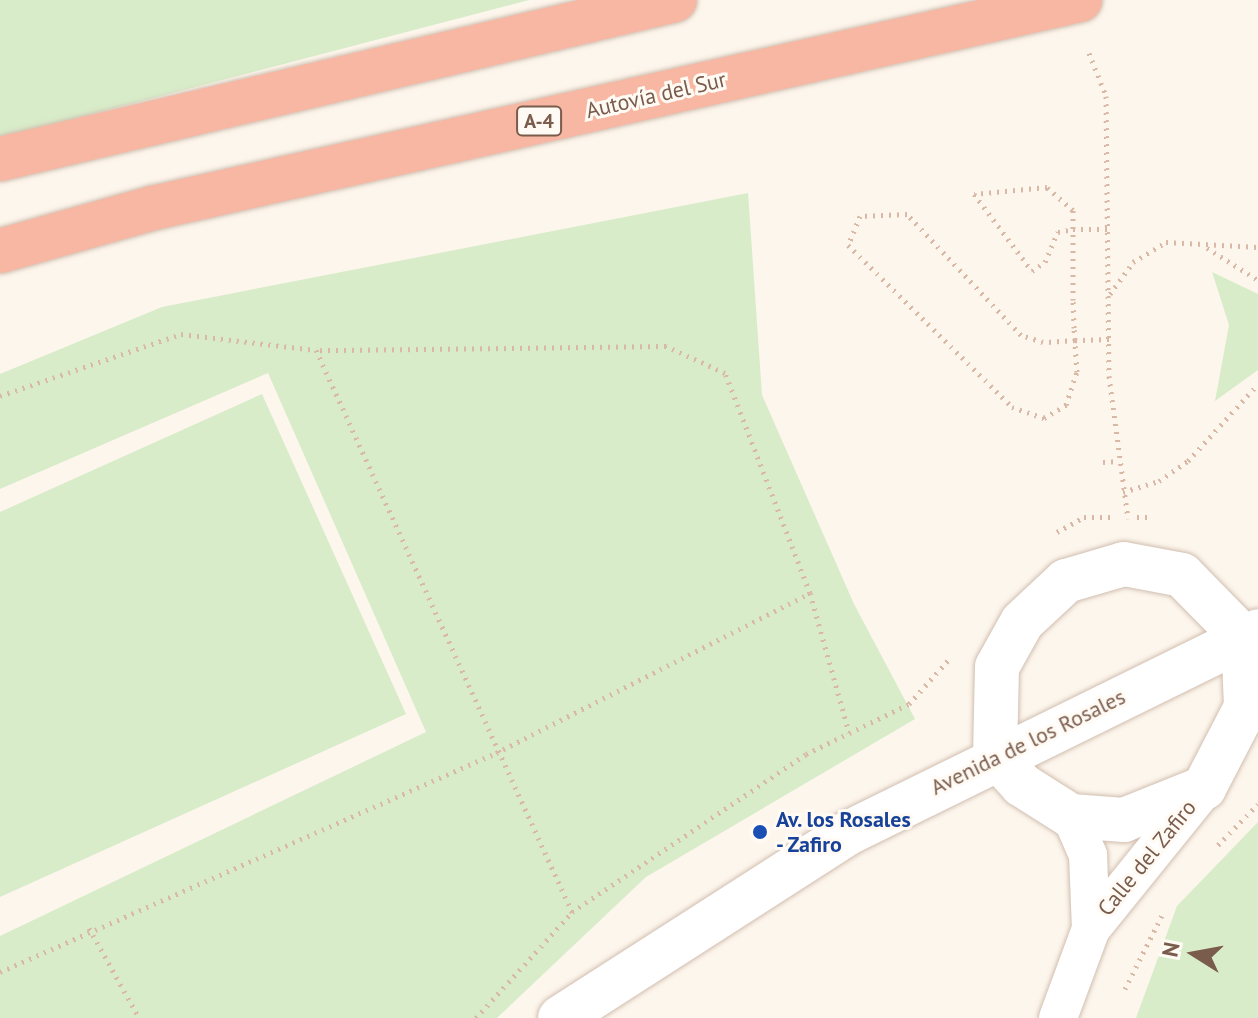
<!DOCTYPE html>
<meta charset="utf-8">
<style>
body{margin:0}
#map{position:relative;width:1258px;height:1018px;overflow:hidden;background:#fdf6ec;font-family:"PT Sans",sans-serif}
div>[style]{position:absolute}
[style*='--x']{left:calc(var(--x)*1px);top:calc(var(--y)*1px);width:calc(var(--w)*1px);rotate:calc(var(--a)*1deg)}
.green>*{inset:0;background:#d8ecc9}
.path>*{height:5px;margin-top:-2.5px;transform-origin:0;background:repeating-linear-gradient(90deg,#d9b8a5 0 2px,transparent 0 8px)}
.roads{filter:drop-shadow(0 0 2px #d1beb0) drop-shadow(0 0 2px #d1beb0)}
.minor>*{height:38px;margin:-19px;padding:0 19px;transform-origin:19px;border-radius:19px;background:#fff}
.tertiary>*{height:44px;margin:-22px;padding:0 22px;transform-origin:22px;border-radius:22px;background:#fff}
.motorway>*{height:44px;margin:-22px;padding:0 22px;transform-origin:22px;border-radius:22px;background:#f7b7a3}
.dots>*{width:22px;height:22px;translate:-50% -50%;box-sizing:border-box;border:4px solid #fffaf3;border-radius:50%}
span{translate:-50% -50%;white-space:nowrap;text-align:center;line-height:1.15;-webkit-text-stroke:6px #fffaf3;paint-order:stroke}
.shield-label span{padding:2px 6px;background:#fffaf3;border:2px solid;border-radius:6px;-webkit-text-stroke-width:0}
.shield-label{font-size:20px;color:#7a5c4d;font-weight:700}
.street-label{font-size:22px;color:#7a5c4d}
.transit-label{font-size:22px;color:#164399;font-weight:700}
.left{translate:0 -50%;text-align:left}
.north{position:absolute;left:1154px;top:914px;width:80px;height:80px;-webkit-text-stroke:6px #fffaf3;paint-order:stroke;rotate:281deg;font-size:22px;font-weight:700;line-height:32px;text-align:center;color:#7a5c4d}
.north::after{content:'';display:block;margin:auto;width:28px;height:36px;background:#7a5c4d;clip-path:polygon(50% 0,100% 100%,50% 72%,0 100%)}
</style>
<div id="map">
<div class="green">
<div style="clip-path:polygon(0 0,529px 0,0 138px)"></div>
<div style="clip-path:polygon(748px 193px,762px 395px,854px 604px,915px 719px,646px 877px,497px 1018px,0 1018px,0 936px,426px 732px,268px 373px,0 489px,0 374px,162px 307px)"></div>
<div style="clip-path:polygon(1212px 272px,1258px 294px,1258px 370px,1215px 401px,1229px 325px)"></div>
<div style="clip-path:polygon(262px 394px,406px 714px,0 897px,0 512px)"></div>
<div style="clip-path:polygon(1258px 822px,1258px 1018px,1136px 1018px,1177px 906px)"></div>
</div>
<div class="path">
<div style="--x:1089;--y:53;--w:46;--a:68.4"></div>
<div style="--x:1106;--y:96;--w:280;--a:89.4"></div>
<div style="--x:1109;--y:376;--w:144;--a:82.4"></div>
<div style="--x:1207;--y:248;--w:60;--a:32.1"></div>
<div style="--x:1110;--y:294;--w:39;--a:-54"></div>
<div style="--x:1133;--y:262;--w:39;--a:-31"></div>
<div style="--x:1166;--y:242;--w:92;--a:3.1"></div>
<div style="--x:1109;--y:339;--w:34;--a:178"></div>
<div style="--x:1075;--y:340;--w:32;--a:176"></div>
<div style="--x:1043;--y:342;--w:23;--a:-162"></div>
<div style="--x:1021;--y:335;--w:166;--a:-133.3"></div>
<div style="--x:907;--y:214;--w:47;--a:177.6"></div>
<div style="--x:860;--y:216;--w:31;--a:112"></div>
<div style="--x:848;--y:245;--w:231;--a:44.6"></div>
<div style="--x:1012;--y:407;--w:34;--a:19"></div>
<div style="--x:1044;--y:418;--w:26;--a:-31"></div>
<div style="--x:1066;--y:405;--w:35;--a:-72"></div>
<div style="--x:1077;--y:372;--w:32;--a:-94"></div>
<div style="--x:1075;--y:340;--w:12;--a:-95"></div>
<div style="--x:1074;--y:328;--w:28;--a:-92"></div>
<div style="--x:1073;--y:300;--w:90;--a:-90"></div>
<div style="--x:1073;--y:210;--w:35;--a:-139"></div>
<div style="--x:1047;--y:187;--w:73;--a:174.5"></div>
<div style="--x:974;--y:194;--w:96;--a:53"></div>
<div style="--x:1032;--y:271;--w:16;--a:-35"></div>
<div style="--x:1045;--y:262;--w:33;--a:-67"></div>
<div style="--x:1058;--y:232;--w:15;--a:-11"></div>
<div style="--x:1073;--y:229;--w:36;--a:0"></div>
<div style="--x:0;--y:396;--w:191;--a:-18.9"></div>
<div style="--x:181;--y:334;--w:136;--a:6.8"></div>
<div style="--x:316;--y:350;--w:618;--a:65.51"></div>
<div style="--x:1103;--y:462;--w:16;--a:-4"></div>
<div style="--x:1123;--y:492;--w:38;--a:-17"></div>
<div style="--x:1159;--y:481;--w:35;--a:-35"></div>
<div style="--x:1188;--y:461;--w:104;--a:-47.7"></div>
<div style="--x:1137;--y:517;--w:14;--a:0"></div>
<div style="--x:1057;--y:532;--w:31;--a:-29"></div>
<div style="--x:1084;--y:517;--w:27;--a:0"></div>
<div style="--x:810;--y:593;--w:145;--a:74.4"></div>
<div style="--x:1218;--y:845;--w:57;--a:-45.7"></div>
<div style="--x:89;--y:928;--w:103;--a:60.9"></div>
<div style="--x:0;--y:972;--w:542;--a:-23.82"></div>
<div style="--x:496;--y:753;--w:352;--a:-27"></div>
<div style="--x:810;--y:593;--w:236;--a:-111.1"></div>
<div style="--x:725;--y:373;--w:65;--a:-155.4"></div>
<div style="--x:666;--y:346;--w:350;--a:179.3"></div>
<div style="--x:1125;--y:989;--w:83;--a:-63.4"></div>
<div style="--x:476;--y:1018;--w:143;--a:-47.8"></div>
<div style="--x:572;--y:912;--w:282;--a:-34"></div>
<div style="--x:806;--y:754;--w:114;--a:-25.9"></div>
<div style="--x:909;--y:704;--w:63;--a:-48.2"></div>
</div>
<div class="roads">
<div class="minor">
<div style="--x:1071;--y:816;--w:43;--a:66.4"></div>
<div style="--x:1088;--y:855;--w:74;--a:87.7"></div>
<div style="--x:1058;--y:1018;--w:95;--a:-69.7"></div>
<div style="--x:1091;--y:929;--w:179;--a:-51.1"></div>
</div>
<div class="tertiary">
<div style="--x:1124;--y:564;--w:59;--a:10.7"></div>
<div style="--x:1182;--y:575;--w:87;--a:45.5"></div>
<div style="--x:1243;--y:637;--w:70;--a:87.5"></div>
<div style="--x:1246;--y:707;--w:91;--a:117.4"></div>
<div style="--x:1204;--y:788;--w:86;--a:158.2"></div>
<div style="--x:1124;--y:820;--w:53;--a:-175.7"></div>
<div style="--x:1071;--y:816;--w:58;--a:-147.7"></div>
<div style="--x:1022;--y:785;--w:40;--a:-132"></div>
<div style="--x:995;--y:755;--w:88;--a:-88.7"></div>
<div style="--x:997;--y:667;--w:51;--a:-60.9"></div>
<div style="--x:1022;--y:622;--w:60;--a:-43"></div>
<div style="--x:1066;--y:581;--w:60;--a:-16.3"></div>
<div style="--x:560;--y:1018;--w:345;--a:-32.7"></div>
<div style="--x:850;--y:832;--w:455;--a:-26.2"></div>
</div>
<div class="motorway">
<div style="--x:0;--y:159;--w:693;--a:-13.25"></div>
<div style="--x:0;--y:251;--w:159;--a:-15.7"></div>
<div style="--x:153;--y:208;--w:950;--a:-12.65"></div>
</div>
</div>
<div class="dots">
<div style="left:760px;top:832px;background:#1a4fb4"></div>
</div>
<div class="shield-label">
<span style="left:539px;top:121px">A-4</span>
</div>
<div class="street-label">
<span style="left:656px;top:95px;rotate:-13deg">Autovía del Sur</span>
<span style="left:1028px;top:742px;rotate:-26deg">Avenida de los Rosales</span>
<span style="left:1147px;top:858px;rotate:-51deg">Calle del Zafiro</span>
</div>
<div class="transit-label">
<span class="left" style="left:776px;top:832px">Av. los Rosales<br>- Zafiro</span>
</div>
<div class="north">N</div>
</div>
